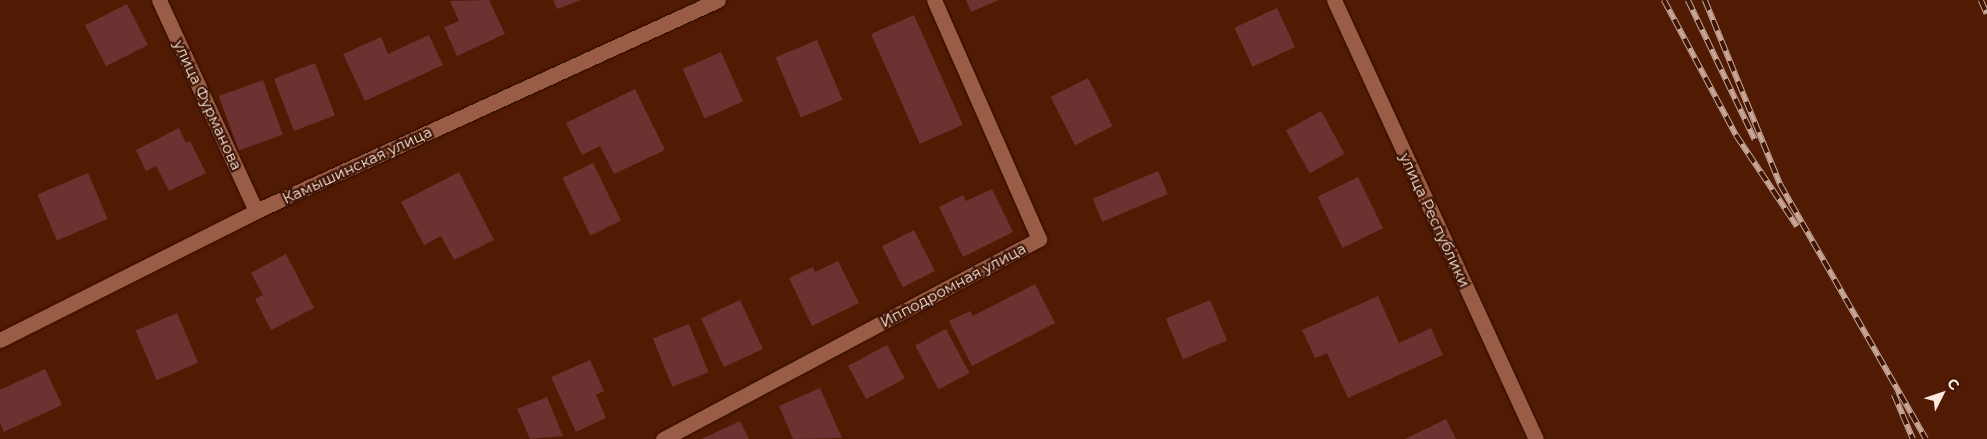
<!DOCTYPE html>
<meta charset="utf-8">
<style>
body{margin:0}
#map{position:relative;width:1987px;height:439px;overflow:hidden;background:#501b02;font-family:Montserrat,sans-serif}
div>[style]{position:absolute}
[style*='--x']{left:calc(var(--x)*1px);top:calc(var(--y)*1px);width:calc(var(--w)*1px);rotate:calc(var(--a)*1deg)}
.building>*{inset:0;background:#6e3131;transform-origin:0 0}
.roads{filter:drop-shadow(0 0 1px #2e0700) drop-shadow(0 0 1px #2e0700)}
.minor>*{height:15px;margin:-7.5px;padding:0 7.5px;transform-origin:7.5px;border-radius:7.5px;background:#995c45}
.rail>*{height:5.5px;margin-top:-2.75px;transform-origin:0;background:repeating-linear-gradient(90deg,#3f1605 0 11px,#c6a698 0 22px);box-sizing:border-box;border-block:1px solid #c6a698}
span{translate:-50% -50%;white-space:nowrap;text-align:center;line-height:1.15;-webkit-text-stroke:4.5px #3f1605;paint-order:stroke}
.street-label{font-size:15px;color:#fde7df}
.north{position:absolute;left:1917px;top:369px;width:50px;height:50px;-webkit-text-stroke:4px #3f1605;paint-order:stroke;rotate:49deg;font-size:14px;font-weight:700;line-height:20px;text-align:center;color:#fde7df}
.north::after{content:'';display:block;margin:auto;width:18px;height:22px;background:#fde7df;clip-path:polygon(50% 0,100% 100%,50% 72%,0 100%)}
</style>
<div id="map">
<div class="building">
<div style="clip-path:polygon(489px 0,505px 34px,457px 56px,444px 27px,459px 21px,450px 1px)"></div>
<div style="clip-path:polygon(553px 0,581px 0,557px 9px)"></div>
<div style="clip-path:polygon(966px 0,999px 0,971px 12px)"></div>
<div style="left:127px;top:4px;width:46px;height:47px;rotate:63deg"></div>
<div style="left:1277px;top:8px;width:43px;height:47px;rotate:65deg"></div>
<div style="left:914px;top:15px;width:120px;height:47px;rotate:66deg"></div>
<div style="clip-path:polygon(429px 35px,443px 65px,365px 101px,343px 54px,381px 37px,388px 54px)"></div>
<div style="left:817px;top:40px;width:65px;height:45px;rotate:67deg"></div>
<div style="left:721px;top:52px;width:54px;height:42px;rotate:66deg"></div>
<div style="left:315px;top:63px;width:56px;height:44px;rotate:69deg"></div>
<div style="left:1088px;top:78px;width:54px;height:42px;rotate:63deg"></div>
<div style="left:263px;top:80px;width:58px;height:47px;rotate:70deg"></div>
<div style="clip-path:polygon(635px 89px,665px 150px,614px 174px,600px 146px,582px 155px,566px 123px)"></div>
<div style="left:1321px;top:111px;width:49px;height:40px;rotate:61deg"></div>
<div style="clip-path:polygon(179px 128px,186px 143px,190px 141px,206px 173px,169px 191px,156px 166px,146px 171px,136px 150px)"></div>
<div style="left:593px;top:163px;width:64px;height:34px;rotate:64deg"></div>
<div style="left:1158px;top:171px;width:25px;height:71px;rotate:67deg"></div>
<div style="clip-path:polygon(459px 172px,494px 240px,454px 260px,441px 236px,424px 245px,401px 202px)"></div>
<div style="left:88px;top:173px;width:50px;height:55px;rotate:67deg"></div>
<div style="left:1358px;top:177px;width:57px;height:45px;rotate:64deg"></div>
<div style="clip-path:polygon(992px 189px,1013px 232px,963px 257px,939px 207px,963px 195px,966px 201px)"></div>
<div style="left:914px;top:230px;width:46px;height:36px;rotate:63deg"></div>
<div style="clip-path:polygon(286px 254px,314px 308px,271px 330px,255px 299px,263px 295px,251px 273px)"></div>
<div style="clip-path:polygon(838px 261px,859px 303px,812px 326px,789px 278px,813px 267px,815px 272px)"></div>
<div style="clip-path:polygon(1035px 284px,1055px 323px,972px 366px,949px 321px,970px 311px,973px 316px)"></div>
<div style="clip-path:polygon(1378px 296px,1399px 343px,1431px 328px,1443px 355px,1348px 398px,1327px 353px,1315px 358px,1302px 330px)"></div>
<div style="left:740px;top:300px;width:54px;height:43px;rotate:65deg"></div>
<div style="left:1210px;top:300px;width:44px;height:48px;rotate:67deg"></div>
<div style="left:177px;top:313px;width:54px;height:45px;rotate:67deg"></div>
<div style="left:689px;top:324px;width:52px;height:39px;rotate:68deg"></div>
<div style="left:946px;top:329px;width:50px;height:35px;rotate:62deg"></div>
<div style="left:887px;top:345px;width:38px;height:44px;rotate:62deg"></div>
<div style="clip-path:polygon(590px 360px,604px 391px,596px 395px,606px 418px,576px 432px,551px 377px)"></div>
<div style="clip-path:polygon(45px 369px,62px 405px,4px 432px,0 423px,0 390px)"></div>
<div style="clip-path:polygon(820px 388px,842px 438px,793px 439px,779px 406px)"></div>
<div style="clip-path:polygon(547px 397px,563px 436px,530px 439px,517px 409px)"></div>
<div style="clip-path:polygon(1446px 419px,1456px 439px,1405px 439px)"></div>
<div style="clip-path:polygon(740px 421px,749px 439px,702px 439px)"></div>
</div>
<div class="roads">
<div class="minor">
<div style="--x:159;--y:0;--w:232;--a:65.3"></div>
<div style="--x:1334;--y:0;--w:483;--a:65.3"></div>
<div style="--x:0;--y:340;--w:287;--a:-26.7"></div>
<div style="--x:256;--y:211;--w:508;--a:-24.55"></div>
<div style="--x:663;--y:439;--w:426;--a:-28"></div>
<div style="--x:1039;--y:239;--w:261;--a:-113.7"></div>
</div>
</div>
<div class="rail">
<div style="--x:1664;--y:0;--w:153;--a:61.9"></div>
<div style="--x:1736;--y:135;--w:110;--a:56.2"></div>
<div style="--x:1688;--y:0;--w:155;--a:64.4"></div>
<div style="--x:1705;--y:0;--w:199;--a:67.8"></div>
<div style="--x:1780;--y:184;--w:294;--a:60.2"></div>
<div style="--x:1981;--y:0;--w:15;--a:67"></div>
<div style="--x:1894;--y:394;--w:49;--a:67.1"></div>
</div>
<div class="street-label">
<span style="left:208px;top:105px;rotate:65deg">улица Фурманова</span>
<span style="left:357px;top:165px;rotate:-25deg">Камышинская улица</span>
<span style="left:1435px;top:220px;rotate:65deg">улица Республики</span>
<span style="left:953px;top:285px;rotate:-28deg">Ипподромная улица</span>
</div>
<div class="north">С</div>
</div>
